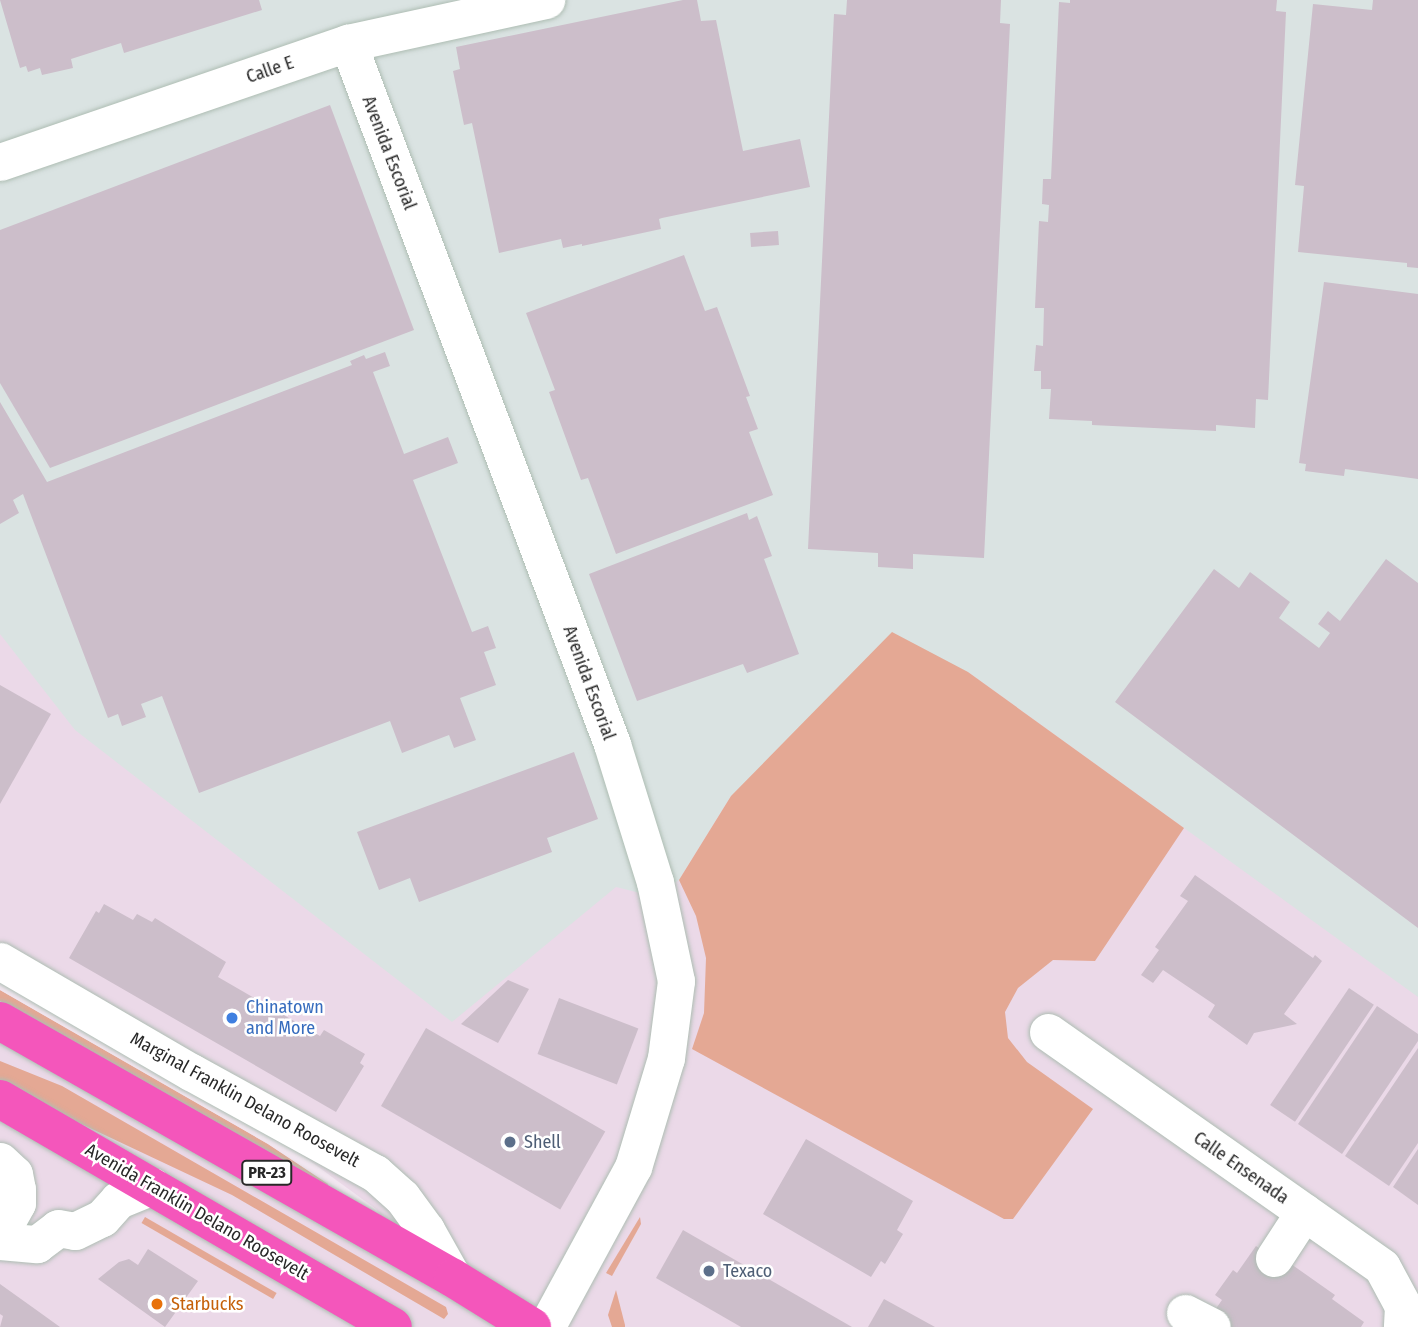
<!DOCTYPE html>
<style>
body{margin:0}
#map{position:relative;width:1418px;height:1327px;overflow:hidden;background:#ebd9e8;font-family:"Fira Sans Condensed",sans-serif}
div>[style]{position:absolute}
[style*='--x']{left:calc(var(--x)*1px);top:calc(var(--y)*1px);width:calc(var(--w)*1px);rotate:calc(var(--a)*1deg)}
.industrial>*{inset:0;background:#dae3e2}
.green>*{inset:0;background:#e4a894;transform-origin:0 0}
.plaza>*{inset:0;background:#f3e7f1}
.building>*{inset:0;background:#ccbeca;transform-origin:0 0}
.roads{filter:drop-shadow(0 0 2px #aebdb3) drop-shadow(0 0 2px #aebdb3)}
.minor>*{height:37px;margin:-18.5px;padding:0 18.5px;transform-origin:18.5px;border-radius:18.5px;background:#fff}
.major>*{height:38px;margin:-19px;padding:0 19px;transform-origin:19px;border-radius:19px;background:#f456bb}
.dots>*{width:19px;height:19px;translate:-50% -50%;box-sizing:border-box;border:4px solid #fff;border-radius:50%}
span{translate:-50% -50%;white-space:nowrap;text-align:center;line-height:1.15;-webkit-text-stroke:5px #fff;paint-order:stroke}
.shield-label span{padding:2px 5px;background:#fff;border:2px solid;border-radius:5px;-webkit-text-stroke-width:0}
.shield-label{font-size:16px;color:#282828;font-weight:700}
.street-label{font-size:18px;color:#282828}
.shop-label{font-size:18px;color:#366cbe}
.left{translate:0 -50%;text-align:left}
.service-label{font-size:18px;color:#4e5e75}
.food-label{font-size:18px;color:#c56008}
</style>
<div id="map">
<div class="industrial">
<div style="clip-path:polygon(0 0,1418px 0,1418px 997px,968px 672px,731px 796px,679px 880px,665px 889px,640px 893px,616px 887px,452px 1022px,75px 730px,0 634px)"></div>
</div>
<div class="green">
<div style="clip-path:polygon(892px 632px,968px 672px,1184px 828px,1095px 961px,1053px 960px,1018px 988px,1005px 1012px,1008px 1038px,1027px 1062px,1093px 1109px,1013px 1219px,1004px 1219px,692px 1049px,704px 1013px,706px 958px,696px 916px,679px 880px,731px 796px)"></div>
<div style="clip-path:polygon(0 990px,268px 1144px,329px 1184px,327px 1190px,0 1001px)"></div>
<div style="clip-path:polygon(0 1061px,62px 1086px,446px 1307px,448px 1314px,444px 1319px,232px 1195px,58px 1113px,0 1081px)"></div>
<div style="left:145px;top:1217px;width:152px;height:7px;rotate:30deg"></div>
<div style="clip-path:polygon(640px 1217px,641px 1224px,612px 1276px,606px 1273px)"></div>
<div style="clip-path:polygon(616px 1290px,625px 1325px,625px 1327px,612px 1327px,608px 1315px)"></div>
</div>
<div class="plaza">
<div style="clip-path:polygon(0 980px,284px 1142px,376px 1209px,382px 1218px,327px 1190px,328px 1184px,268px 1144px,0 990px)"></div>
</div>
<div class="building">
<div style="clip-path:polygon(0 0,259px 0,262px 10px,124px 53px,121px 43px,71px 59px,73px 68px,42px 75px,40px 68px,28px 72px,26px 66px,20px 68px)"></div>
<div style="clip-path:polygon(683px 0,697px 0,701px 21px,716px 20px,743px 151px,800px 139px,810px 187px,662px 218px,659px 219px,661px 229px,582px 246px,582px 244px,563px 248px,561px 239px,499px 253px,472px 123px,464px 125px,453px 71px,460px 69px,456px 47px)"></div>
<div style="clip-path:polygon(847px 0,1001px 0,1000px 23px,1010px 24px,984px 558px,913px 554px,913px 569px,878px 567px,878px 553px,808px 549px,834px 14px,846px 15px)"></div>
<div style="clip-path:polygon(1070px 0,1277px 0,1276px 11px,1286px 12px,1268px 400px,1256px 399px,1255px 428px,1216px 425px,1216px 431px,1092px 425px,1092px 421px,1049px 419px,1051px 389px,1041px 389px,1041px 371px,1034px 371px,1036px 345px,1043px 346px,1044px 308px,1035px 308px,1039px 221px,1048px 222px,1049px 205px,1042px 204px,1043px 179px,1051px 179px,1059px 2px,1070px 3px)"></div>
<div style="clip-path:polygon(1373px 0,1418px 0,1418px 268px,1407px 267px,1407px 263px,1298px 252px,1304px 186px,1295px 185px,1313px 4px,1372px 10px)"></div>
<div style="clip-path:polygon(330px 105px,414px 330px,50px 468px,0 383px,0 230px)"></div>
<div style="left:778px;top:231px;width:14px;height:28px;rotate:86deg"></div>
<div style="clip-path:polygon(684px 255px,705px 311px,717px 307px,750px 396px,746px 397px,758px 429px,749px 432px,773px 495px,616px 554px,588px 478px,581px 480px,549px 392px,555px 390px,526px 313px)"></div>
<div style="clip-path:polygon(1324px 282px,1418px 294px,1418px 479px,1345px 469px,1344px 476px,1305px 471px,1306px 464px,1299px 463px)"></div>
<div style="clip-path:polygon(385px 352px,390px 366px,373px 372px,404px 454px,448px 437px,458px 463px,413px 480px,472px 632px,488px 626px,496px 648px,484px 652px,496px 685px,460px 698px,476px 740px,454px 748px,449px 735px,402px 753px,390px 721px,199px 793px,162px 696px,141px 704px,146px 717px,122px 726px,118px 714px,108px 718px,23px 494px,13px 500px,19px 513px,0 524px,0 402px,47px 482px,352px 365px,350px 361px,364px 355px,366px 359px)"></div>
<div style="clip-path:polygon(747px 513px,749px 520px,757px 516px,772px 556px,764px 559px,799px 654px,747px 673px,743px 664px,637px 701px,589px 574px)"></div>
<div style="clip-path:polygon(1386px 559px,1418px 583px,1418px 928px,1115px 702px,1214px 569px,1239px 588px,1250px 572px,1290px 602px,1279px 618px,1319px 648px,1330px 633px,1318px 624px,1328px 611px,1340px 621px)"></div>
<div style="clip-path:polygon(0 685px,51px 714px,0 804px)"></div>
<div style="clip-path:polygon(574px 752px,598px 819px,547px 838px,552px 852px,419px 902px,410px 878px,379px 890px,357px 832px)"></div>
<div style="clip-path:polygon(1195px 875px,1313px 958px,1315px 955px,1322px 961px,1284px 1014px,1297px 1024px,1254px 1033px,1247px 1045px,1208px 1017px,1215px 1005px,1163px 970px,1153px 983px,1141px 975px,1159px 950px,1155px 947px,1188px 901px,1180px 896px)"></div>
<div style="clip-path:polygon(104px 904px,133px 920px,137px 914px,152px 922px,155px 918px,226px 962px,218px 977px,320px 1036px,324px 1030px,365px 1054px,360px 1063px,364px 1066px,336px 1112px,69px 958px,96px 911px,99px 913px)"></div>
<div style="clip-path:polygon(508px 980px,529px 989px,498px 1043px,461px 1024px)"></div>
<div style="left:1349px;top:988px;width:30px;height:141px;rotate:34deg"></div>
<div style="left:559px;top:998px;width:85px;height:60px;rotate:21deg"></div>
<div style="clip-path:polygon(1377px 1006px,1418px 1034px,1418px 1041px,1342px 1154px,1298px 1124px)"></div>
<div style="left:426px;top:1028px;width:207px;height:90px;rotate:30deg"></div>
<div style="clip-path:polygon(1418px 1048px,1418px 1143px,1389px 1186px,1345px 1156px)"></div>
<div style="clip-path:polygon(806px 1139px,913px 1201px,897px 1230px,903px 1234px,885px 1264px,881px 1261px,871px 1277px,763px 1214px)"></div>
<div style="clip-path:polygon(1418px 1149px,1418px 1205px,1393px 1187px)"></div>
<div style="clip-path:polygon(683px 1230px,852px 1327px,741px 1327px,656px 1278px)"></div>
<div style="clip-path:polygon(1256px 1246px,1287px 1268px,1291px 1264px,1335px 1295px,1332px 1299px,1364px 1322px,1361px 1327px,1224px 1327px,1210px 1317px,1222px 1300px,1215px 1295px,1233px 1270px,1237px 1273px)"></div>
<div style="clip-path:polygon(148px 1249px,198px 1281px,165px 1327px,98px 1279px,119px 1262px,129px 1259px,138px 1265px)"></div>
<div style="clip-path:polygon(0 1284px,35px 1309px,60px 1327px,0 1327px,3px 1316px,0 1314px)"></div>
<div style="clip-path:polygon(884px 1299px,935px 1327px,868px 1327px)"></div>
</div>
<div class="roads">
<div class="minor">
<div style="--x:348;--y:43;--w:749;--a:69.36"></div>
<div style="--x:612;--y:744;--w:145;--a:72.7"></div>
<div style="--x:655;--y:882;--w:101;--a:78"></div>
<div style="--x:676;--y:981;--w:78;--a:97.4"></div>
<div style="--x:666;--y:1058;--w:114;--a:106.8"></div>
<div style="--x:633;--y:1167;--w:182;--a:118.5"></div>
<div style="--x:0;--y:162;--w:368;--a:-18.9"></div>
<div style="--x:348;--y:43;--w:203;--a:-12.3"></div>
<div style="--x:0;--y:961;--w:221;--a:30.2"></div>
<div style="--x:191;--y:1072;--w:210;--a:28.8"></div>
<div style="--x:375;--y:1173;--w:36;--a:42"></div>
<div style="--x:402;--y:1197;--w:41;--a:54"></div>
<div style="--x:426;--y:1230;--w:55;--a:60.6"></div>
<div style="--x:1048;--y:1032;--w:408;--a:35.1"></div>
<div style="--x:1382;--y:1267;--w:44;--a:61.7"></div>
<div style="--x:1403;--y:1306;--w:21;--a:93"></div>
<div style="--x:0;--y:1161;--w:19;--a:43"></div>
<div style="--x:14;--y:1174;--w:15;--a:79"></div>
<div style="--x:17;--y:1189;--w:14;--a:90"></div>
<div style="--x:17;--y:1203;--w:35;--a:119"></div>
<div style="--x:0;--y:1241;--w:37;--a:5"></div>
<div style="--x:37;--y:1244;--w:26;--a:-37"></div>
<div style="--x:58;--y:1228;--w:17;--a:10"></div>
<div style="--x:75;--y:1231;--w:30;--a:-26"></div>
<div style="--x:102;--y:1218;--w:24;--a:-48"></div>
<div style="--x:118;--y:1200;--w:37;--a:-22"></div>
<div style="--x:1274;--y:1258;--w:55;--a:-56.9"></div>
<div style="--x:1185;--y:1313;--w:30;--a:27"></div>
</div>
<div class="major">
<div style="--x:0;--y:1021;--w:521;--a:29.57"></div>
<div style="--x:453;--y:1278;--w:93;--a:31.8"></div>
<div style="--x:0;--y:1099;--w:454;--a:30.1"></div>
</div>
</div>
<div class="dots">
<div style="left:232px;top:1018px;background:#3f7fe0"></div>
<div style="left:510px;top:1142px;background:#5c6f8a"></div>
<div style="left:709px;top:1271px;background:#5c6f8a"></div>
<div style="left:157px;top:1304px;background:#e8710a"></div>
</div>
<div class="shield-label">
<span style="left:267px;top:1173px">PR-23</span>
</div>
<div class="street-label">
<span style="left:270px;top:70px;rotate:-19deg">Calle E</span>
<span style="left:389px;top:153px;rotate:69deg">Avenida Escorial</span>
<span style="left:589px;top:683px;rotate:70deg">Avenida Escorial</span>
<span style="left:245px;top:1100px;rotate:29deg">Marginal Franklin Delano Roosevelt</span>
<span style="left:1241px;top:1168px;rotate:35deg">Calle Ensenada</span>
<span style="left:197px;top:1212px;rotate:30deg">Avenida Franklin Delano Roosevelt</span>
</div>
<div class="shop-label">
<span class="left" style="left:246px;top:1018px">Chinatown<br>and More</span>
</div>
<div class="service-label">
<span class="left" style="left:524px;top:1142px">Shell</span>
<span class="left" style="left:723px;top:1271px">Texaco</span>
</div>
<div class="food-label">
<span class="left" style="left:171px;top:1304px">Starbucks</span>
</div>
</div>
